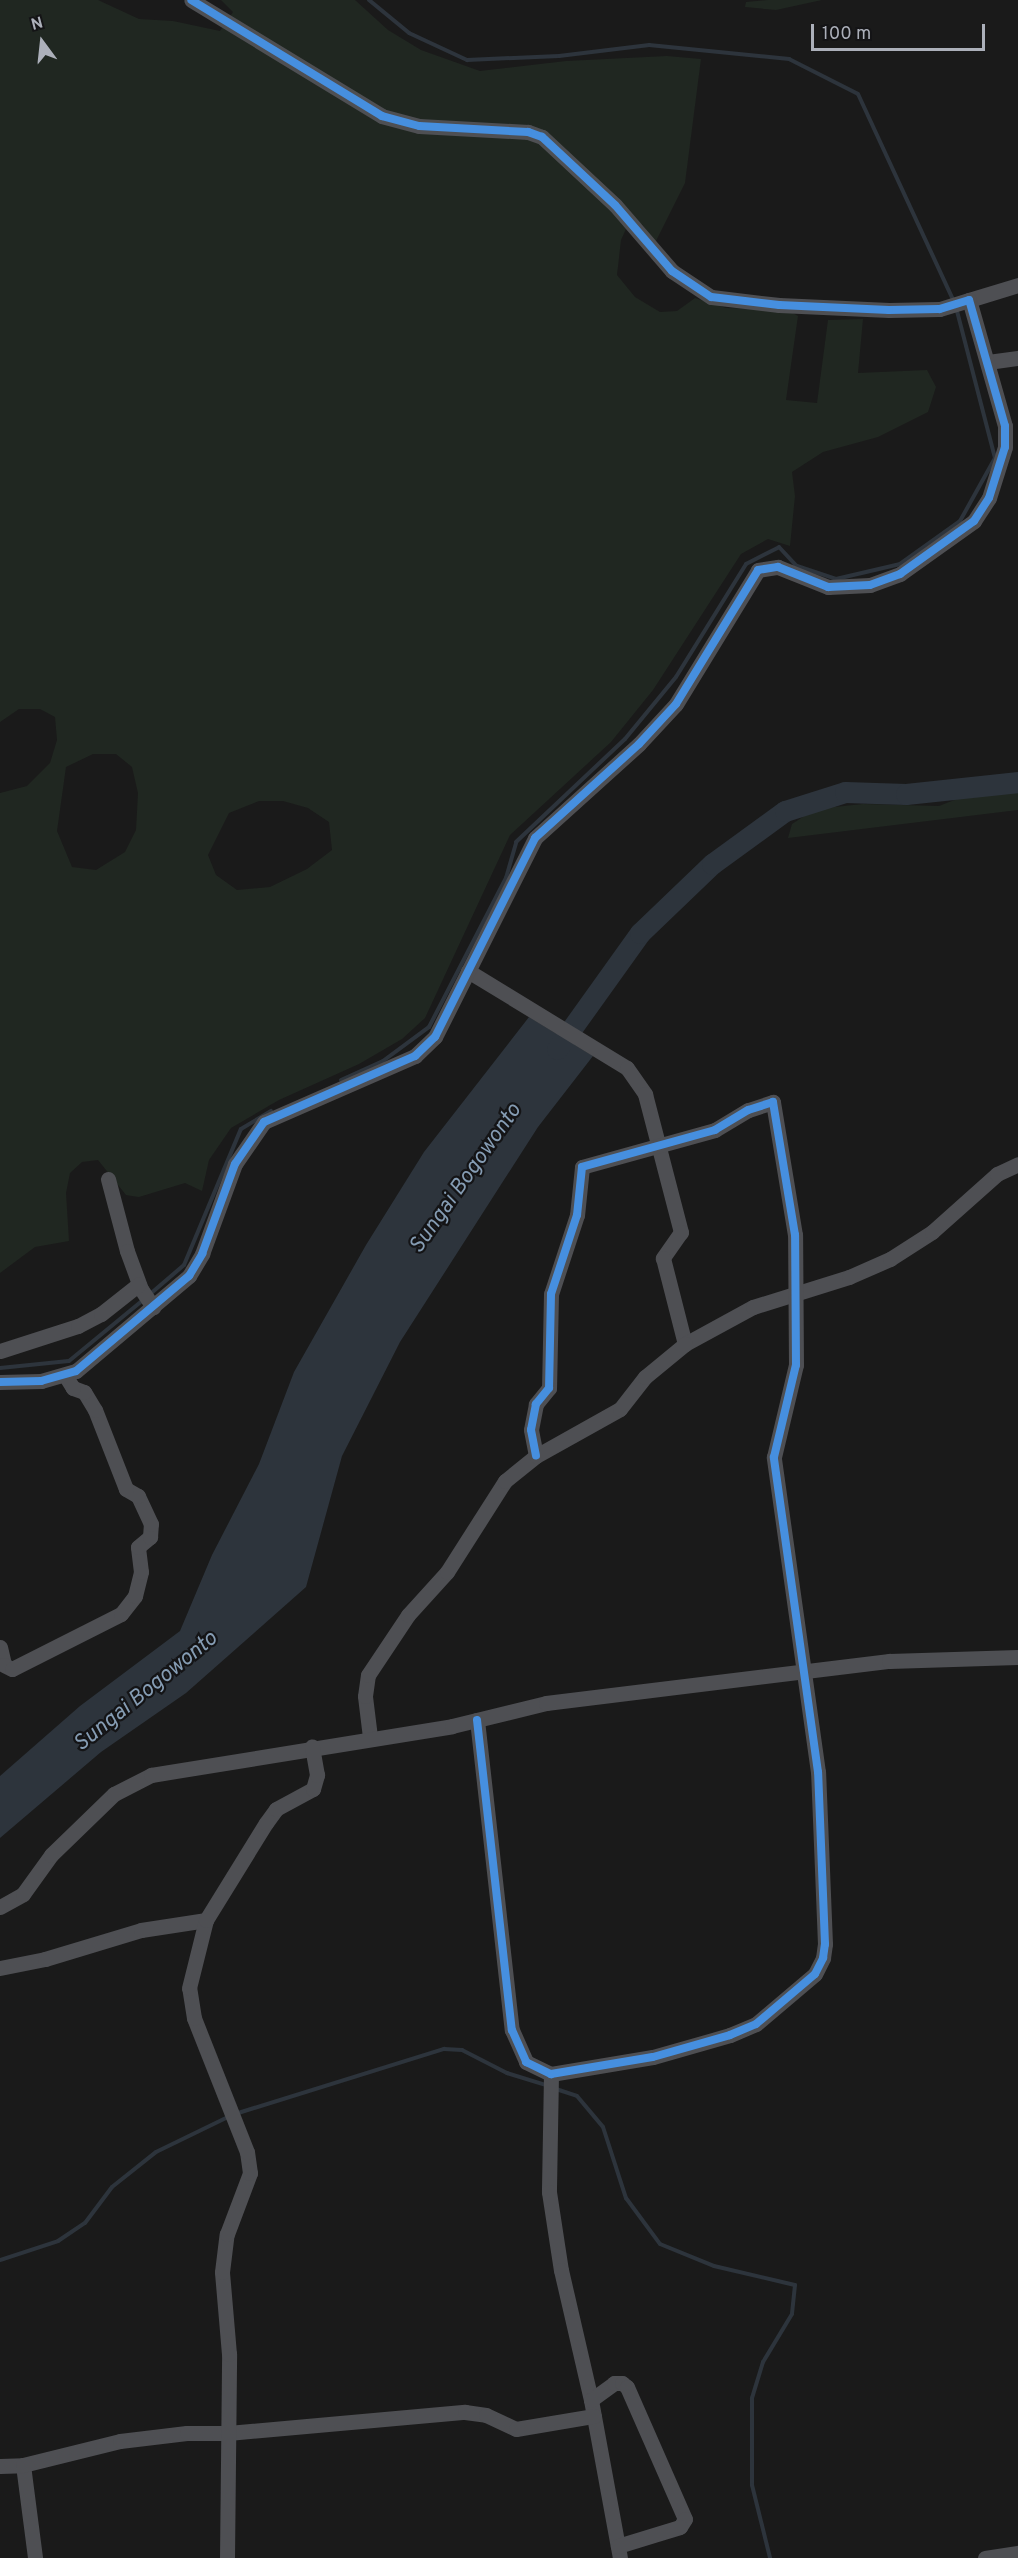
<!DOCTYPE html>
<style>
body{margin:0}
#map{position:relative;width:1018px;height:2558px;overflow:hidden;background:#1a1a1a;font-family:Overpass,sans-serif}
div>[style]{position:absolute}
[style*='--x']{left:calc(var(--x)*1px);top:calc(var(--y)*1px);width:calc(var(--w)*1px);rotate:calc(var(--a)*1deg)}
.green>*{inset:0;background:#202721}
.water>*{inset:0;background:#2d343c}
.stream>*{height:4px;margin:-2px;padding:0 2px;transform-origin:2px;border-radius:2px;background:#2d343c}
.river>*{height:21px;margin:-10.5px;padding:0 10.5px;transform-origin:10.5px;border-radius:10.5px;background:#2d343c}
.minor>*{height:15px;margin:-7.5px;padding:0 7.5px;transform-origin:7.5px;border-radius:7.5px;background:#4e4f53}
.cycleway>*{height:8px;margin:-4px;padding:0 4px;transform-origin:4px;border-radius:4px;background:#468fdf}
span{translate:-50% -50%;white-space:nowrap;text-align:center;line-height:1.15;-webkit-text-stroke:4.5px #141416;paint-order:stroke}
.water-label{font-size:22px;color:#859cb3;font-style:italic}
.north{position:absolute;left:12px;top:12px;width:60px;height:60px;-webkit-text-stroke:4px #141416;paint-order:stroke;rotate:345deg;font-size:16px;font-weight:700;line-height:24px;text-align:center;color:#acb0ba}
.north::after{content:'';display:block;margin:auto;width:21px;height:27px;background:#acb0ba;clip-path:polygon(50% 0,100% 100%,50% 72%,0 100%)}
.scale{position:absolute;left:811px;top:24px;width:174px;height:27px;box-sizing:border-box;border:3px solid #acb0ba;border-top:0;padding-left:8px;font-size:18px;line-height:21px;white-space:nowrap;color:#acb0ba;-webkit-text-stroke:4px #141416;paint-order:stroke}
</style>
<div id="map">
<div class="green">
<div style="clip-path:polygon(evenodd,0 0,98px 0,139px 19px,173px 21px,220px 31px,233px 12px,221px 0,355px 0,388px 30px,421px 50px,480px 71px,566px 61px,667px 56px,701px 59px,685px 183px,655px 243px,642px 224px,626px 229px,621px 240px,617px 275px,635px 297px,660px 312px,677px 311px,695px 298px,726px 308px,786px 309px,798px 316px,786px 400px,817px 403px,828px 320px,863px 319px,858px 373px,927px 370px,936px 387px,928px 412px,878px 437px,823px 452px,792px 472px,795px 496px,790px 546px,768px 539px,741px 554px,653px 690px,611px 742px,510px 835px,425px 1018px,402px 1039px,359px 1064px,279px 1100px,231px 1128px,209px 1160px,202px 1191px,185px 1183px,139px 1197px,126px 1195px,98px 1160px,82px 1162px,70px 1173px,66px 1193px,69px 1241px,35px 1247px,0 1273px,0 793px,27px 786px,50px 763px,57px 740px,55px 717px,40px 709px,19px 709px,0 722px,0 0,93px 754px,116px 754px,132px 767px,138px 793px,136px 830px,125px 852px,96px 870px,72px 867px,57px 831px,66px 767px,93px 754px,0 0,259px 801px,283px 801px,308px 808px,329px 822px,332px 850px,307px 869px,270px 887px,237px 890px,216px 875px,208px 855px,229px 813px,259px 801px)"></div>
<div style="clip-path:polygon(768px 0,822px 0,776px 10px,745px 7px,746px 2px)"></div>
<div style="clip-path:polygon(1018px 788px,1018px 810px,788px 838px,792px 824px,815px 809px,863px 804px,939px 806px,975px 792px)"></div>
</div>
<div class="water">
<div style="clip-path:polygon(529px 1017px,593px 1056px,538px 1127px,400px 1342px,342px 1456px,306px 1587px,186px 1693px,101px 1752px,0 1838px,0 1776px,80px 1706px,180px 1631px,212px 1555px,259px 1464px,294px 1372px,366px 1245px,424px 1152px)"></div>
</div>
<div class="stream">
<div style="--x:369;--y:0;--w:52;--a:39.5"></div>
<div style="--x:409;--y:33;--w:64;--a:25"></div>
<div style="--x:467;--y:60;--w:92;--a:-2.5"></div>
<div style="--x:559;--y:56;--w:91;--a:-7"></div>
<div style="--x:649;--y:45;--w:141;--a:5.7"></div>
<div style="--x:789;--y:59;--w:77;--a:26.9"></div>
<div style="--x:858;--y:94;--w:227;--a:65.2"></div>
<div style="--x:341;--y:1080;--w:46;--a:-24.3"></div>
<div style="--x:383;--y:1061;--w:57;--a:-36.5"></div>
<div style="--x:429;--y:1027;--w:168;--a:-62.7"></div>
<div style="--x:506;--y:878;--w:37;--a:-74"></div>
<div style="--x:516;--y:842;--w:150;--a:-43.4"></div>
<div style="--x:625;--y:739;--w:80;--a:-50.6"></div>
<div style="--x:676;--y:677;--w:133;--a:-58.2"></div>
<div style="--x:746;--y:564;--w:37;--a:-27"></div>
<div style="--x:779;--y:547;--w:26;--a:47"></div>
<div style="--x:797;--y:566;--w:41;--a:18.4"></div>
<div style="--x:836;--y:579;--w:66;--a:-13.2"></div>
<div style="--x:900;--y:564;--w:74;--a:-35.6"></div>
<div style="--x:960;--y:521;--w:72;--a:-60.9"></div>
<div style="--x:995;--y:458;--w:156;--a:-104.5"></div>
<div style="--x:149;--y:1295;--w:46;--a:-40.6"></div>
<div style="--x:184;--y:1265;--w:147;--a:-67.3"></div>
<div style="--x:241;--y:1129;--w:35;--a:-31"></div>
<div style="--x:0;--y:1368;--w:69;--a:-5.8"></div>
<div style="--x:69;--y:1361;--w:96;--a:-39.5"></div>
<div style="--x:556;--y:2089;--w:22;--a:18"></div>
<div style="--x:577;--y:2096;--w:40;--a:50"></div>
<div style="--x:603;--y:2127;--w:75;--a:72.1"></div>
<div style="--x:626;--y:2198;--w:57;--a:53.5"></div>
<div style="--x:660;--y:2244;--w:58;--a:22.2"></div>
<div style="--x:714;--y:2266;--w:83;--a:13.2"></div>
<div style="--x:795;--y:2285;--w:29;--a:96"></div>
<div style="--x:792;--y:2314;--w:56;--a:121.1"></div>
<div style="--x:763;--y:2362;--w:38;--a:107"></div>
<div style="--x:752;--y:2398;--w:87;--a:90"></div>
<div style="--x:752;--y:2485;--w:75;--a:76.1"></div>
<div style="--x:235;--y:2114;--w:219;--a:-17.3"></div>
<div style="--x:444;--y:2049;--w:18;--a:3"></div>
<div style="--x:462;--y:2050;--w:51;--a:27.1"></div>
<div style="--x:507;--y:2073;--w:41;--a:17.1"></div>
<div style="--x:0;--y:2260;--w:61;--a:-18.1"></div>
<div style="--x:58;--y:2241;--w:32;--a:-34"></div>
<div style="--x:85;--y:2223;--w:45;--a:-53.1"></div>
<div style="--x:112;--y:2187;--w:56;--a:-38.5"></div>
<div style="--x:156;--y:2152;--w:80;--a:-25.9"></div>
</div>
<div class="river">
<div style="--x:557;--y:1049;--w:143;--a:-54.4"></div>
<div style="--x:640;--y:933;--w:100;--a:-43.8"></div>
<div style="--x:712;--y:864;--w:90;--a:-36"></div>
<div style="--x:785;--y:811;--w:63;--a:-17.6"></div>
<div style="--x:845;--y:792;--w:61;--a:1.9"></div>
<div style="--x:906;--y:794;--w:113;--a:-6.1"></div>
</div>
<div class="minor">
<div style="--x:969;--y:300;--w:51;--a:-17"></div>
<div style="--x:988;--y:362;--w:30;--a:-8"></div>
<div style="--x:468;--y:971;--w:186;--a:31.4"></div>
<div style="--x:627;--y:1068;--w:32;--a:55"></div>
<div style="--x:645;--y:1094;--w:143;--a:75.4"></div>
<div style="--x:681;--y:1232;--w:32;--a:125"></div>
<div style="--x:663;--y:1258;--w:89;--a:75.7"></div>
<div style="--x:685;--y:1344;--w:77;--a:-28.6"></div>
<div style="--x:753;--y:1307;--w:101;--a:-17.4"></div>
<div style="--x:849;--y:1277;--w:45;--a:-23.7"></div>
<div style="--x:890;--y:1259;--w:50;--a:-32.7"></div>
<div style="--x:932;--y:1232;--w:87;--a:-41.7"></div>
<div style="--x:997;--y:1174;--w:23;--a:-25"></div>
<div style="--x:108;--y:1179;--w:74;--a:75.2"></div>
<div style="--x:127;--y:1251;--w:40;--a:69.8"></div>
<div style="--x:141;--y:1289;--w:22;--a:56"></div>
<div style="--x:0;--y:1351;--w:82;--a:-17.8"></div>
<div style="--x:78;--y:1326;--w:26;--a:-28"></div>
<div style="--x:101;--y:1314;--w:48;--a:-38.3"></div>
<div style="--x:0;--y:1382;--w:41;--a:-1.4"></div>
<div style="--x:41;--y:1381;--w:36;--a:-16"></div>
<div style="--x:76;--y:1371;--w:148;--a:-40.1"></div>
<div style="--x:189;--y:1276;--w:26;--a:-59"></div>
<div style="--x:202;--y:1254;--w:96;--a:-69.9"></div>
<div style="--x:235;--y:1164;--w:51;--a:-55.4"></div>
<div style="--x:264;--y:1122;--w:165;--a:-23.6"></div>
<div style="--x:415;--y:1056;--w:28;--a:-44"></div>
<div style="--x:435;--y:1037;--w:223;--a:-63.3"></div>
<div style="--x:535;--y:838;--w:140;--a:-42.1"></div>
<div style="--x:639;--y:744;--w:54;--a:-47.2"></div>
<div style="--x:676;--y:704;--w:157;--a:-58.5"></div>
<div style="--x:758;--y:570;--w:20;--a:-9"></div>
<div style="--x:778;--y:567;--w:54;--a:21.8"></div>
<div style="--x:828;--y:587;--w:42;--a:-2.7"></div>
<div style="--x:870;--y:585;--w:32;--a:-20"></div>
<div style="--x:900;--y:574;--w:91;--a:-35.6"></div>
<div style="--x:974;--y:521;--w:27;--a:-57"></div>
<div style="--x:989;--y:498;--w:53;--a:-72.6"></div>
<div style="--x:1005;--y:447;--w:21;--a:-90"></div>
<div style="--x:1005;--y:426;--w:131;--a:-105.9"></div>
<div style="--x:969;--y:300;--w:31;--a:163"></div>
<div style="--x:939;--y:309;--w:50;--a:178.9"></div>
<div style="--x:889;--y:310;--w:110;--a:-177.4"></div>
<div style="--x:779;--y:305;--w:68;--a:-173.3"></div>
<div style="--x:711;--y:297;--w:47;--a:-146.3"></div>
<div style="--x:672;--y:271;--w:87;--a:-130.8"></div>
<div style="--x:615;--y:205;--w:100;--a:-137"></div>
<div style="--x:542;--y:137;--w:15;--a:-160"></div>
<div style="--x:528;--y:132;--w:109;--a:-176.8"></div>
<div style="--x:419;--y:126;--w:38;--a:-165"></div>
<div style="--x:382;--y:116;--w:223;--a:-148.7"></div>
<div style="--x:0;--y:1647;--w:18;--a:77"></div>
<div style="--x:4;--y:1665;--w:9;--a:27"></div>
<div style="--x:12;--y:1669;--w:122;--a:-26.8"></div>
<div style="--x:121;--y:1614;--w:23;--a:-52"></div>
<div style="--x:135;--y:1596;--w:25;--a:-76"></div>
<div style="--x:141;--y:1572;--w:25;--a:-97"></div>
<div style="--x:138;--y:1547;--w:16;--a:-40"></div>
<div style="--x:150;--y:1537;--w:13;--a:-86"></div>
<div style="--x:151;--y:1524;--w:31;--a:-115"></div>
<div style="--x:138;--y:1496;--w:14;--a:-150"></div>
<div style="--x:126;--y:1489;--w:85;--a:-111.4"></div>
<div style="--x:95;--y:1410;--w:21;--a:-121"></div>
<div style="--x:84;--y:1392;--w:12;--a:-160"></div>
<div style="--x:73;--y:1388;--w:15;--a:-122"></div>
<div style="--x:477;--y:1720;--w:312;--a:83.6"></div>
<div style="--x:512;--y:2030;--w:35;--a:66"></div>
<div style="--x:526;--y:2062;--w:28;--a:26"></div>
<div style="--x:551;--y:2074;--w:103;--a:-9.5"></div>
<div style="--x:653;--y:2057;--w:80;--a:-15.9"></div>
<div style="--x:730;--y:2035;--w:28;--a:-23"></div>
<div style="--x:756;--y:2024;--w:77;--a:-40.3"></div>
<div style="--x:815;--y:1974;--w:18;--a:-63"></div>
<div style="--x:823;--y:1958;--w:14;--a:-82"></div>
<div style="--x:825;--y:1944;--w:172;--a:-92.3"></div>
<div style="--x:818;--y:1772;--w:318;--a:-98"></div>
<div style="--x:774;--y:1457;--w:95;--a:-76.6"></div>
<div style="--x:796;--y:1365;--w:130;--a:-90.4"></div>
<div style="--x:795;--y:1235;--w:135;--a:-99.4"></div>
<div style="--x:773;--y:1102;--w:26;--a:162"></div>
<div style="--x:748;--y:1110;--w:39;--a:149"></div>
<div style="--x:715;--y:1130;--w:138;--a:164.5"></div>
<div style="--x:582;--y:1167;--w:48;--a:95.9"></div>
<div style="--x:577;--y:1215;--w:83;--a:108.2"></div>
<div style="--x:551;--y:1294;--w:94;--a:91.2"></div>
<div style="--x:549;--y:1388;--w:21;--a:129"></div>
<div style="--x:536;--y:1404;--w:26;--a:101"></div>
<div style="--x:531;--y:1430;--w:26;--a:79"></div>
<div style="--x:370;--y:1737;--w:41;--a:-97"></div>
<div style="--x:365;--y:1696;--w:21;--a:-82"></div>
<div style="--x:368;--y:1675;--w:72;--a:-56.3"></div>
<div style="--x:408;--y:1615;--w:58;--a:-47.8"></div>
<div style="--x:447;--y:1572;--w:108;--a:-57.5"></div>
<div style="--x:505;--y:1481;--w:40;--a:-39"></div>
<div style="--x:536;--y:1456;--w:96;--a:-29.2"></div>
<div style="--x:620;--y:1409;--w:41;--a:-52"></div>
<div style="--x:645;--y:1377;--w:52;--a:-39.5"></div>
<div style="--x:0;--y:1907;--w:26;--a:-29"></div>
<div style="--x:23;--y:1894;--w:48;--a:-54.3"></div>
<div style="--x:51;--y:1855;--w:88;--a:-44.1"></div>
<div style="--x:114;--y:1794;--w:42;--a:-27.2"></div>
<div style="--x:151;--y:1775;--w:305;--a:-9.2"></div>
<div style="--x:452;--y:1726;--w:97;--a:-13.7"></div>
<div style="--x:546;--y:1703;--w:346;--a:-7"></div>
<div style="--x:889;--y:1661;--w:129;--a:-1.8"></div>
<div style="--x:0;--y:1968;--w:46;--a:-11.3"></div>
<div style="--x:45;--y:1959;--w:100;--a:-16.8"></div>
<div style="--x:141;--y:1930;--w:66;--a:-8.7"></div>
<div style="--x:551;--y:2074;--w:118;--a:91"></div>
<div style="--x:549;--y:2192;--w:79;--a:81.3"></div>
<div style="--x:561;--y:2270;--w:133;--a:77"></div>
<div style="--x:591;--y:2400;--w:161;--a:79.6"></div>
<div style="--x:591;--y:2400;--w:29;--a:-36"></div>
<div style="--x:614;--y:2383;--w:8;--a:0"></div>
<div style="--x:622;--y:2383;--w:6;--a:39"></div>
<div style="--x:627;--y:2387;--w:144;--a:66.3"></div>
<div style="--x:685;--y:2519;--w:9;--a:122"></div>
<div style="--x:680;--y:2527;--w:65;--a:163"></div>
<div style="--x:23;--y:2465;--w:94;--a:82.6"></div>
<div style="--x:0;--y:2466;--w:23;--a:-2"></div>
<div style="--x:23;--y:2465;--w:100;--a:-13.9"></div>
<div style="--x:120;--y:2441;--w:67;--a:-6.8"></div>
<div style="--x:187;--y:2433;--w:41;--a:0"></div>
<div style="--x:228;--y:2433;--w:238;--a:-5.1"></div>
<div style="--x:465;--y:2412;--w:21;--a:8"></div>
<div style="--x:486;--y:2415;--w:33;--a:25"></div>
<div style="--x:516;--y:2429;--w:79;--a:-9.5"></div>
<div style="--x:227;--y:2558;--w:204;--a:-89.4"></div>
<div style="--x:229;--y:2354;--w:82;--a:-94.9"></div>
<div style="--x:222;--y:2272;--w:38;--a:-83"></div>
<div style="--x:227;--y:2234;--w:65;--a:-69.3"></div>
<div style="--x:250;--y:2173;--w:21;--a:-98"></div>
<div style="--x:247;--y:2152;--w:144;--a:-111.6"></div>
<div style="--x:194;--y:2018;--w:30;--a:-99"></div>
<div style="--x:189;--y:1988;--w:70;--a:-76"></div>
<div style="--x:206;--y:1920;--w:114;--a:-58.3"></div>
<div style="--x:266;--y:1823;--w:17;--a:-54"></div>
<div style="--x:276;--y:1809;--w:42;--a:-28.4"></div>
<div style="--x:313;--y:1789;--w:15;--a:-74"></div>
<div style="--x:317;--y:1775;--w:29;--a:-100"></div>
<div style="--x:985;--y:2558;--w:33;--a:-9"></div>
</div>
<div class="cycleway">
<div style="--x:0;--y:1382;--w:41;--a:-1.4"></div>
<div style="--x:41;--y:1381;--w:36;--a:-16"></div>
<div style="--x:76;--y:1371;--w:148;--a:-40.1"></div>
<div style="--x:189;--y:1276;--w:26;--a:-59"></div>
<div style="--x:202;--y:1254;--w:96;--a:-69.9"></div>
<div style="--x:235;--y:1164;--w:51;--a:-55.4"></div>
<div style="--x:264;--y:1122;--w:165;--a:-23.6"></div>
<div style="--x:415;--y:1056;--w:28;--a:-44"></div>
<div style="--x:435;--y:1037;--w:223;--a:-63.3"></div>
<div style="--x:535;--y:838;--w:140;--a:-42.1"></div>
<div style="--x:639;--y:744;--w:54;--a:-47.2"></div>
<div style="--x:676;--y:704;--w:157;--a:-58.5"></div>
<div style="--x:758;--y:570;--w:20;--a:-9"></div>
<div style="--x:778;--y:567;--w:54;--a:21.8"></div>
<div style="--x:828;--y:587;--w:42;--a:-2.7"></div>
<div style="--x:870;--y:585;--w:32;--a:-20"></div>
<div style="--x:900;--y:574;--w:91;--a:-35.6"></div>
<div style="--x:974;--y:521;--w:27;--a:-57"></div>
<div style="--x:989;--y:498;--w:53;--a:-72.6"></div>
<div style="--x:1005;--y:447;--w:21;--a:-90"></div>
<div style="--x:1005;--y:426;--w:131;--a:-105.9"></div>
<div style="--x:969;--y:300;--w:31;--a:163"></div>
<div style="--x:939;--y:309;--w:50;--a:178.9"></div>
<div style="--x:889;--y:310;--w:110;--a:-177.4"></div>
<div style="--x:779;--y:305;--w:68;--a:-173.3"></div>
<div style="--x:711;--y:297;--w:47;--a:-146.3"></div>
<div style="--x:672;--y:271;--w:87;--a:-130.8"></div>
<div style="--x:615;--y:205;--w:100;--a:-137"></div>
<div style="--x:542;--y:137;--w:15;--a:-160"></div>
<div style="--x:528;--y:132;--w:109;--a:-176.8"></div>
<div style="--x:419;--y:126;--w:38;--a:-165"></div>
<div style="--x:382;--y:116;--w:223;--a:-148.7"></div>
<div style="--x:477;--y:1720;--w:312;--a:83.6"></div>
<div style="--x:512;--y:2030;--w:35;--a:66"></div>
<div style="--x:526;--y:2062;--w:28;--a:26"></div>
<div style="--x:551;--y:2074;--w:103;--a:-9.5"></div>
<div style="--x:653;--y:2057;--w:80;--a:-15.9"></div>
<div style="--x:730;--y:2035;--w:28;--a:-23"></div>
<div style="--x:756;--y:2024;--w:77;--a:-40.3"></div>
<div style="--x:815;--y:1974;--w:18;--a:-63"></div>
<div style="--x:823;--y:1958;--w:14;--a:-82"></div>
<div style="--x:825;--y:1944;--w:172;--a:-92.3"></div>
<div style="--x:818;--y:1772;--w:318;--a:-98"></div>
<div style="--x:774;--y:1457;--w:95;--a:-76.6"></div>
<div style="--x:796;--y:1365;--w:130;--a:-90.4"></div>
<div style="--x:795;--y:1235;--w:135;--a:-99.4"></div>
<div style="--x:773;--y:1102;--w:26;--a:162"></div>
<div style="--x:748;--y:1110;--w:39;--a:149"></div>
<div style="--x:715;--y:1130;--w:138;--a:164.5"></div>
<div style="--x:582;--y:1167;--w:48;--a:95.9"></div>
<div style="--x:577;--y:1215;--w:83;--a:108.2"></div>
<div style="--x:551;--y:1294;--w:94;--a:91.2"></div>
<div style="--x:549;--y:1388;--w:21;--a:129"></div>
<div style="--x:536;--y:1404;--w:26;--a:101"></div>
<div style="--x:531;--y:1430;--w:26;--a:79"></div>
</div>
<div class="water-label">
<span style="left:466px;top:1179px;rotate:-55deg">Sungai Bogowonto</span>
<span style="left:146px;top:1692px;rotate:-39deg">Sungai Bogowonto</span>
</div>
<div class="north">N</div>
<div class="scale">100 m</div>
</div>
